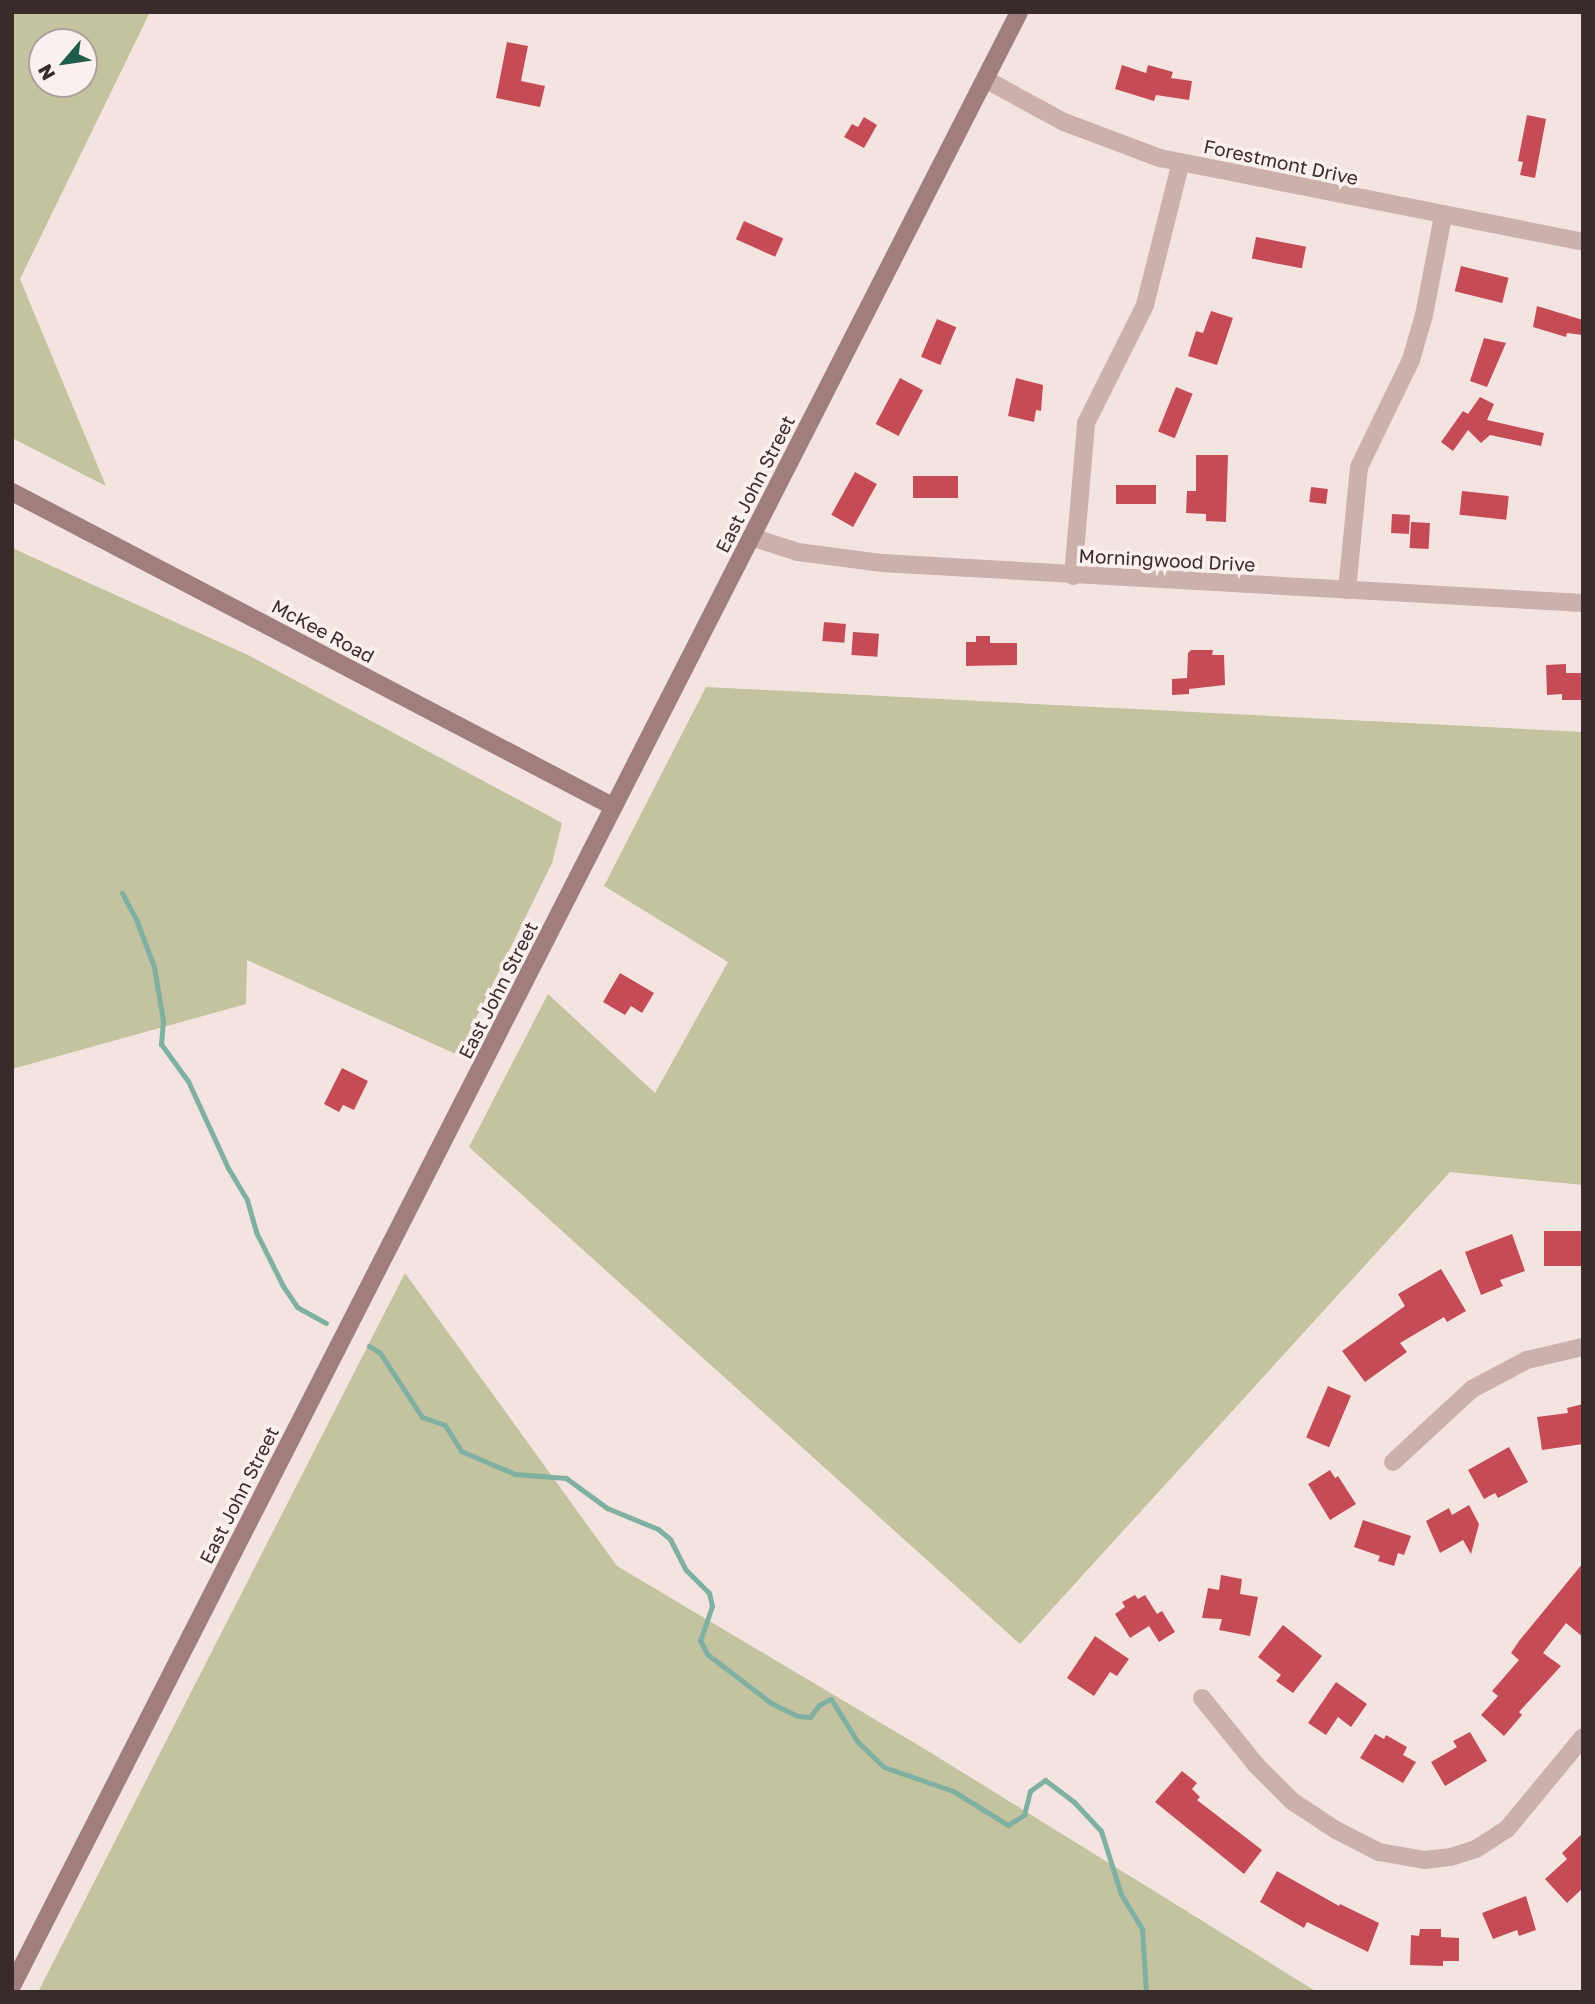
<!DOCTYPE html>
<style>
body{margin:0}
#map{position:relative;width:1595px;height:2004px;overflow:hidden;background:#f3e4e0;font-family:"Golos Text",sans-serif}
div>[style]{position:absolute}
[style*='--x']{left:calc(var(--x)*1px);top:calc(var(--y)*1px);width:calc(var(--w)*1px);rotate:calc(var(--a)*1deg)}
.green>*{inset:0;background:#c3c3a0}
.stream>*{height:5px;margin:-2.5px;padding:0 2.5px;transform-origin:2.5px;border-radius:2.5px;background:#7fb0a2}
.building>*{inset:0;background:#c54c57;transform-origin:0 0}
.street>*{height:18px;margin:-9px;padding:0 9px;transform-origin:9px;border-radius:9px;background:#ccb0ac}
.secondary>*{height:18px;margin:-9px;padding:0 9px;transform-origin:9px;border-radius:9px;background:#a07e7d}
span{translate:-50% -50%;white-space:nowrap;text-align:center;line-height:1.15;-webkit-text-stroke:7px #faf0ed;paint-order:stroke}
.street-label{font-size:19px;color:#3a2b2b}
.frame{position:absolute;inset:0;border:14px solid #3a2b2b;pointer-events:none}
.north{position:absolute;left:28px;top:28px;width:70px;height:70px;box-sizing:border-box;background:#faf0ed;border:2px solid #ada19f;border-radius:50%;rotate:241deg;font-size:19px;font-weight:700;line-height:28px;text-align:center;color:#3a2b2b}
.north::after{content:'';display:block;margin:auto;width:24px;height:32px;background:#205c4c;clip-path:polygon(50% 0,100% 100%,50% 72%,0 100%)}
</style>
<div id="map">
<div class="green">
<div style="clip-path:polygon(evenodd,12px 12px,150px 12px,20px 279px,106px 486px,12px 438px,12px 12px,42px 42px,84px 42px,84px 84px,42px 84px,42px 42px)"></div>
<div style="clip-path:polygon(12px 548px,250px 656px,562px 823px,552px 863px,458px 1055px,247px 960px,246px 1004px,12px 1069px)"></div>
<div style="clip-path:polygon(706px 687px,1583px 732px,1583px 1185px,1450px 1172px,1020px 1644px,469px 1147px,548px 994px,655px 1093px,728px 962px,604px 886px)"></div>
<div style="clip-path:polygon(405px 1273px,617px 1566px,928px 1751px,1317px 1992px,38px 1992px)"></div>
</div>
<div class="stream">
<div style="--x:122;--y:893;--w:30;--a:62"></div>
<div style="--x:136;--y:919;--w:51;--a:69.4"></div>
<div style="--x:154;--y:967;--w:55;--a:80.5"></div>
<div style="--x:163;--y:1021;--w:23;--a:95"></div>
<div style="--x:161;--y:1044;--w:46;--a:53.9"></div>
<div style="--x:188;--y:1081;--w:96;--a:65.3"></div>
<div style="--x:228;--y:1168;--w:37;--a:59"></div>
<div style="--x:247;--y:1200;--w:33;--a:74"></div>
<div style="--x:256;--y:1232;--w:60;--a:63.4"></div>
<div style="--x:283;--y:1286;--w:25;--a:56"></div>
<div style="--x:297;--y:1307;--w:33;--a:29"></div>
<div style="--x:369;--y:1346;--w:13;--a:32"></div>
<div style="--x:380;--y:1353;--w:77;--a:56.7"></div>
<div style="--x:422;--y:1417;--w:24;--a:19"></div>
<div style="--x:445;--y:1425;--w:31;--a:58"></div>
<div style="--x:461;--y:1451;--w:59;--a:23.1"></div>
<div style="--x:515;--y:1474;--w:51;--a:4.5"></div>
<div style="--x:566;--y:1478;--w:51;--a:36.2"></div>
<div style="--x:607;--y:1508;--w:55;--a:22.4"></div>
<div style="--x:658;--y:1529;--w:16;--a:40"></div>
<div style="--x:670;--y:1539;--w:35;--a:63"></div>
<div style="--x:686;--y:1570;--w:33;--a:45"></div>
<div style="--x:709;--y:1593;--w:13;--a:77"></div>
<div style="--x:712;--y:1606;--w:36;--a:109"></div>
<div style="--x:700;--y:1640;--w:16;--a:63"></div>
<div style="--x:707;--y:1654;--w:81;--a:37.4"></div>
<div style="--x:771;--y:1703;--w:30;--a:26"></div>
<div style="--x:798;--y:1716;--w:12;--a:5"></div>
<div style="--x:810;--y:1717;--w:15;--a:-53"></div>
<div style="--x:819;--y:1705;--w:13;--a:-27"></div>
<div style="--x:831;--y:1699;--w:49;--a:58.2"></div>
<div style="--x:857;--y:1741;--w:37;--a:44"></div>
<div style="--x:884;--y:1767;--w:73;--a:19.2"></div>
<div style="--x:953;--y:1791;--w:65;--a:31.7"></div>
<div style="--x:1008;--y:1825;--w:19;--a:-32"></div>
<div style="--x:1024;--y:1815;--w:25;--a:-76"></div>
<div style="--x:1030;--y:1791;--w:19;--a:-36"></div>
<div style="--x:1045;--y:1780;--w:36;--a:37"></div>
<div style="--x:1074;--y:1802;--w:40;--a:47"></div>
<div style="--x:1101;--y:1831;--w:66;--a:72.4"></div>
<div style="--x:1121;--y:1894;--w:41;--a:59"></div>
<div style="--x:1142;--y:1929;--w:63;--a:86.4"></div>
</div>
<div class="building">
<div style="clip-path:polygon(507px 42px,528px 46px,521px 81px,545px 86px,540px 107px,496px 98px)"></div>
<div style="clip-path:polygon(1122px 65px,1146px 73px,1148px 65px,1173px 72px,1171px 78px,1192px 81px,1189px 100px,1156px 95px,1154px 101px,1115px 89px)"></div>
<div style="clip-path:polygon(1527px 115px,1546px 119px,1535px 178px,1520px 175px,1523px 162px,1518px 161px)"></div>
<div style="clip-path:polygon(864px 117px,877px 125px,864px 148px,844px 137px,852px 124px,858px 127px)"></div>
<div style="left:744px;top:221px;width:43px;height:20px;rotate:24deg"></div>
<div style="left:1256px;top:237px;width:51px;height:22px;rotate:11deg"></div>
<div style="left:1461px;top:266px;width:49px;height:26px;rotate:14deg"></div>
<div style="clip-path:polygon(1537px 306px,1583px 320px,1583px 335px,1567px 333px,1566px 337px,1533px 327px)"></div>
<div style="clip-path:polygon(1211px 311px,1233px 318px,1217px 365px,1188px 356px,1196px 331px,1203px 333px)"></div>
<div style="left:937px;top:319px;width:21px;height:41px;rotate:23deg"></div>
<div style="clip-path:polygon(1484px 338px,1506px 343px,1487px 387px,1470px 381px)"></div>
<div style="left:900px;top:378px;width:26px;height:52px;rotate:28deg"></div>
<div style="clip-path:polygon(1016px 378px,1043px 385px,1041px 411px,1036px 410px,1034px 422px,1008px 416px)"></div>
<div style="left:1176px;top:387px;width:18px;height:48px;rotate:22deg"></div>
<div style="clip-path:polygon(1480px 397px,1494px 404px,1487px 420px,1544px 433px,1541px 446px,1490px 435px,1481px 443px,1468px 430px,1453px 451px,1441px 442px,1463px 411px,1468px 414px)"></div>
<div style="clip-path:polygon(1196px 455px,1228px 455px,1226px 522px,1206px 521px,1206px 514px,1186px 513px,1187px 491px,1196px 491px)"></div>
<div style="left:855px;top:472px;width:25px;height:49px;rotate:29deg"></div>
<div style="left:913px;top:476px;width:45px;height:22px"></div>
<div style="left:1116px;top:485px;width:40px;height:19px"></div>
<div style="left:1311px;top:487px;width:17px;height:15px;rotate:7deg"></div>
<div style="left:1462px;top:491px;width:47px;height:24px;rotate:6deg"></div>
<div style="left:1392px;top:514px;width:18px;height:19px;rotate:3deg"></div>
<div style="left:1411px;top:522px;width:19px;height:26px;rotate:3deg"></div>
<div style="left:824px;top:622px;width:22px;height:19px;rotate:5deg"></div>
<div style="left:853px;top:632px;width:26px;height:23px;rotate:4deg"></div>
<div style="clip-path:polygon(976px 636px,990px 636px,990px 643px,1017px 643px,1017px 665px,966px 666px,966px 642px,976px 642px)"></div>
<div style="clip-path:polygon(1191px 650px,1213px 650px,1212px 655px,1224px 655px,1225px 685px,1189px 689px,1189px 694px,1172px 695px,1172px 679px,1187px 678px,1188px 653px)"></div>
<div style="clip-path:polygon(1566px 664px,1566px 673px,1583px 673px,1583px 700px,1562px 700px,1562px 694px,1547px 695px,1546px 665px)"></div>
<div style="clip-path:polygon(620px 973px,654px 993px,642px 1013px,631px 1006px,625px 1015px,603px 1002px)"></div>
<div style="clip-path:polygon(342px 1068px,368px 1081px,354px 1110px,343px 1105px,339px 1112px,324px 1104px)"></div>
<div style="left:1583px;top:1231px;width:35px;height:39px;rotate:90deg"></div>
<div style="clip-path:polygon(1512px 1234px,1525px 1271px,1500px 1280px,1503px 1286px,1481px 1295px,1465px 1252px)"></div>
<div style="clip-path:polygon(1441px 1269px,1466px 1311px,1447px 1322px,1444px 1317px,1400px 1343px,1407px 1352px,1365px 1382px,1342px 1351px,1405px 1306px,1398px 1294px)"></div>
<div style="left:1328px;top:1386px;width:25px;height:56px;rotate:23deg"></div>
<div style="clip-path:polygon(1583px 1404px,1583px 1444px,1542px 1450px,1537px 1417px,1568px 1413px,1567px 1408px)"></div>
<div style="clip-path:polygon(1509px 1447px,1528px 1482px,1498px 1498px,1495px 1493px,1484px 1499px,1468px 1470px)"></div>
<div style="clip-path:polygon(1330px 1470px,1335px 1478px,1338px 1476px,1356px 1504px,1330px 1520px,1308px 1484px)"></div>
<div style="clip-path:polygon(1469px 1505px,1479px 1524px,1471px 1554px,1463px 1540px,1440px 1553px,1426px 1521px,1449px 1508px,1452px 1515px)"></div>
<div style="clip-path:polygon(1363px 1520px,1411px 1536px,1404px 1555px,1398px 1553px,1394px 1566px,1378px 1561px,1380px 1556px,1354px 1547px)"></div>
<div style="clip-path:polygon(1583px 1563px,1583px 1637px,1566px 1623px,1543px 1653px,1561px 1666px,1519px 1712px,1522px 1715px,1504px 1736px,1481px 1715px,1498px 1696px,1492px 1691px,1519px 1660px,1511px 1653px,1519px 1641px)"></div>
<div style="clip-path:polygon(1221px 1575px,1242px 1579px,1240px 1594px,1258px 1597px,1250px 1636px,1219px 1630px,1222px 1619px,1202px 1618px,1208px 1588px,1219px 1590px)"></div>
<div style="clip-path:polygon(1135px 1595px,1138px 1599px,1145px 1595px,1157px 1614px,1162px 1611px,1175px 1632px,1159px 1642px,1149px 1626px,1130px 1638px,1115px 1614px,1125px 1607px,1122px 1602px)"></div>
<div style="clip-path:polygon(1283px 1625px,1322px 1656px,1293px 1693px,1276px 1681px,1281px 1675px,1258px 1657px)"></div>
<div style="clip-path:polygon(1095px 1636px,1129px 1659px,1117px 1676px,1110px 1672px,1094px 1696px,1067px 1678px)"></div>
<div style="clip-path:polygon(1336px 1682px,1367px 1704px,1351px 1727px,1338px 1717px,1326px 1735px,1308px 1723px)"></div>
<div style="clip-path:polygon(1470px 1732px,1487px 1761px,1445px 1786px,1431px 1762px,1457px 1747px,1453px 1741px)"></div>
<div style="clip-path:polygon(1375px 1734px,1384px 1739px,1386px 1735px,1407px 1747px,1403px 1755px,1416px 1762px,1403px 1783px,1360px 1758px)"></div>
<div style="clip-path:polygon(1182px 1771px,1197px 1783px,1192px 1789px,1200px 1797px,1197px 1800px,1262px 1850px,1244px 1874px,1155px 1802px)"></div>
<div style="clip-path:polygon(1583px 1833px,1583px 1888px,1567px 1903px,1545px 1879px,1567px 1859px,1562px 1853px)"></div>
<div style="clip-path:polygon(1277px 1871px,1339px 1906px,1340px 1904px,1379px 1923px,1368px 1952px,1307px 1922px,1304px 1928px,1260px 1902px)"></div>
<div style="clip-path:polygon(1526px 1896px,1536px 1930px,1519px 1936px,1517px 1930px,1493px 1939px,1482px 1913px)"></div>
<div style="clip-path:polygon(1420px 1929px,1441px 1929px,1441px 1937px,1459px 1938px,1459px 1961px,1443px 1961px,1443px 1966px,1410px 1965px,1411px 1935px,1419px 1936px)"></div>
</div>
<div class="street">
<div style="--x:985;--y:79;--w:90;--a:28.6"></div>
<div style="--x:1064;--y:122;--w:103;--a:20.6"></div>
<div style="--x:1160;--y:158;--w:431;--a:11.2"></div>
<div style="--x:751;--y:537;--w:49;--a:17.7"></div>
<div style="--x:798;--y:552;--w:85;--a:7.5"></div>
<div style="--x:882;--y:563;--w:702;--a:3.27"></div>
<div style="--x:1073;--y:576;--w:154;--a:-85.1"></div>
<div style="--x:1086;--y:423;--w:132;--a:-63.4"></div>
<div style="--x:1145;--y:305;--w:147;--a:-75.9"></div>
<div style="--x:1347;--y:590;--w:124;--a:-84.4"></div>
<div style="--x:1359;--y:467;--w:119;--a:-64.1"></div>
<div style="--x:1411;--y:360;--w:47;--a:-73.9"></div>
<div style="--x:1424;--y:315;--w:101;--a:-79.1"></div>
<div style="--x:1393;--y:1462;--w:108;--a:-42.7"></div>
<div style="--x:1472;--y:1389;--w:62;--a:-27.8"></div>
<div style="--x:1527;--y:1360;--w:57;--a:-13.1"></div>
<div style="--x:1202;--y:1698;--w:86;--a:51.1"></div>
<div style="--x:1256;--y:1765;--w:51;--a:45"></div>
<div style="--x:1292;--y:1801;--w:53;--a:33.4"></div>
<div style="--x:1336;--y:1830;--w:48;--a:27.1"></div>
<div style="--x:1379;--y:1852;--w:47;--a:9.9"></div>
<div style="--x:1425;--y:1860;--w:26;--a:-7"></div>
<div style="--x:1451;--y:1857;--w:26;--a:-18"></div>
<div style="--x:1476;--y:1849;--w:37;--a:-33"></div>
<div style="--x:1507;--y:1829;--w:119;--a:-50.4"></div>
</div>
<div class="secondary">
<div style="--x:12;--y:492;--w:679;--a:27.62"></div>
<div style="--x:12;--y:1986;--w:2216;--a:-62.97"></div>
</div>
<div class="street-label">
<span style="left:1281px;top:162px;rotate:12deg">Forestmont Drive</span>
<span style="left:755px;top:484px;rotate:-63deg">East John Street</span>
<span style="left:1167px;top:560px;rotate:3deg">Morningwood Drive</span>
<span style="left:323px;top:631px;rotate:28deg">McKee Road</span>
<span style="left:498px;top:990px;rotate:-63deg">East John Street</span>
<span style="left:239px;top:1495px;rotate:-63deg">East John Street</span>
</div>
<div class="frame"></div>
<div class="north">N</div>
</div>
